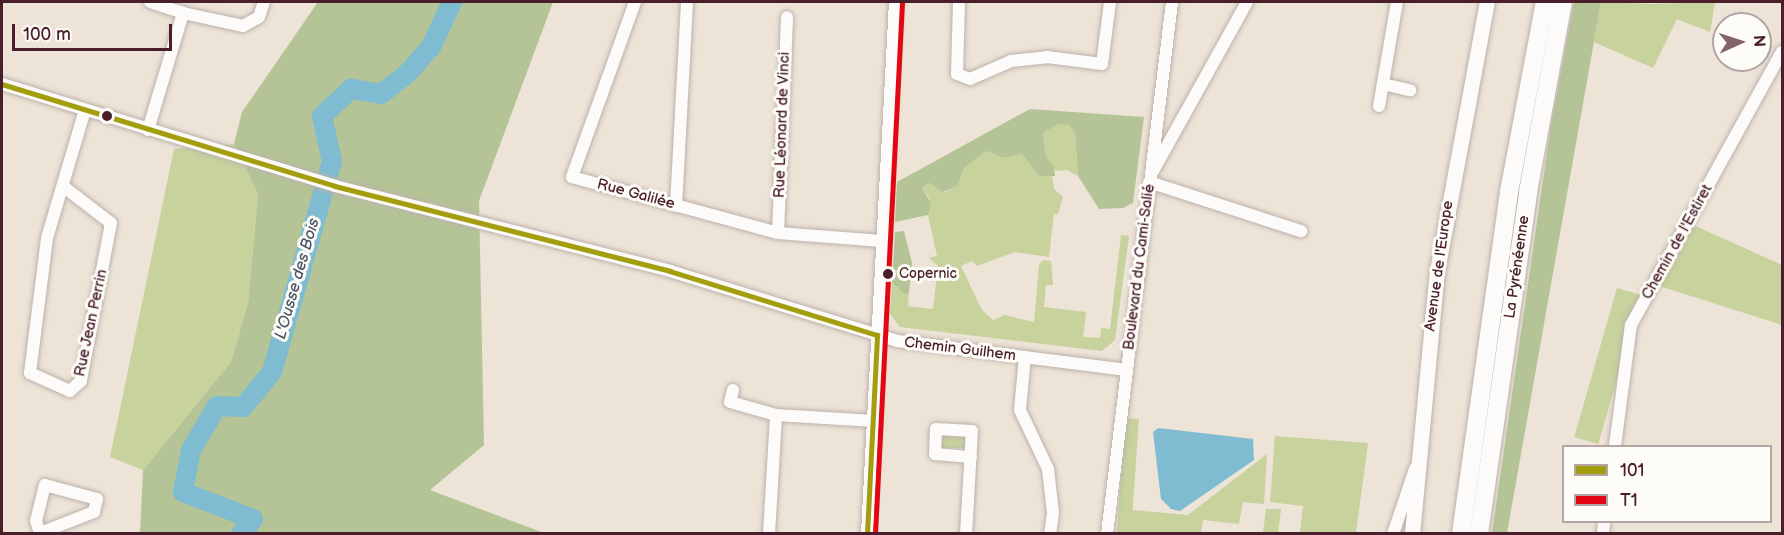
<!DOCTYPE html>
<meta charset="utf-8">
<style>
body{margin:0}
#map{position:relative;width:1784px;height:535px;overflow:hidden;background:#ede3d7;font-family:"Balsamiq Sans",sans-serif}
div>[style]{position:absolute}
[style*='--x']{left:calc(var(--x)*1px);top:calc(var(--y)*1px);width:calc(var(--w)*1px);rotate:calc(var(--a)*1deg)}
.green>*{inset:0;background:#c7d29d;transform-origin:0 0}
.forest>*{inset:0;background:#b4c496}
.water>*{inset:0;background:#7fbcd1}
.river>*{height:20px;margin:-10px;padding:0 10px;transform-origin:10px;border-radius:10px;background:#7fbcd1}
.roads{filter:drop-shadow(0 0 2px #bcb2ac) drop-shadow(0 0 2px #bcb2ac)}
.minor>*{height:12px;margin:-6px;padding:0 6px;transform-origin:6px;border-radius:6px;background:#fcfbf9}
.major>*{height:15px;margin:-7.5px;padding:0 7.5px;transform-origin:7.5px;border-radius:7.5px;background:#fcfbf9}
.highway>*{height:18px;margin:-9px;padding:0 9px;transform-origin:9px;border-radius:9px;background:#fcfbf9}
.bus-1>*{height:4.5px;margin:-2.25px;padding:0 2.25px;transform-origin:2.25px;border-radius:2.25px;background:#a29e0d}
.bus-2>*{height:4.5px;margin:-2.25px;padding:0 2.25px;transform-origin:2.25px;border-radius:2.25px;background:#e30613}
.dots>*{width:16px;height:16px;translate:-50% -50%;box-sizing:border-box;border:3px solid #fdfcf7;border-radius:50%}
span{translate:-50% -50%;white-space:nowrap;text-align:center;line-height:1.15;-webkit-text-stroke:6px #fdfcf7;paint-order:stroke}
.bus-label{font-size:14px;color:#4a1f2b}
.left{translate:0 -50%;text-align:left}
.street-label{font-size:15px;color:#4a1f2b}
.water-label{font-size:16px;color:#4c576c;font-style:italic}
.frame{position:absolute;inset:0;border:3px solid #4a1f2b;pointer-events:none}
.legend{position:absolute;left:1562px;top:445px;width:210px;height:78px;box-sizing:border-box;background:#fdfcf7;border:2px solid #b5a4a5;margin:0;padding:8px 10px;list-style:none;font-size:18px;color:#4a1f2b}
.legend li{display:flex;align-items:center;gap:12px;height:30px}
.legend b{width:30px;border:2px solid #b5a4a5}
.north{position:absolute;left:1712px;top:12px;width:60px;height:60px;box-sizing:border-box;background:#fdfcf7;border:2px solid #b5a4a5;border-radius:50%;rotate:87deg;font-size:16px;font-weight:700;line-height:24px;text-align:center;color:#4a1f2b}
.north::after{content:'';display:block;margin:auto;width:21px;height:27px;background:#836467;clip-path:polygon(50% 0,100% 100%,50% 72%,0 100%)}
.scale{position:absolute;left:12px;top:24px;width:160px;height:27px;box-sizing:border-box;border:3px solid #4a1f2b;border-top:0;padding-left:8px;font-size:18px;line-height:21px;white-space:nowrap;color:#4a1f2b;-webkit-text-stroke:4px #fdfcf7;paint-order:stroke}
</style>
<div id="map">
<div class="green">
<div style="clip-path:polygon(1601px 2px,1653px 4px,1715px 2px,1710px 32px,1677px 19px,1653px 68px,1594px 42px)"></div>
<div style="clip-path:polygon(1059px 124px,1069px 125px,1075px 133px,1078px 176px,1067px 170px,1056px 171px,1046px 156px,1043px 133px)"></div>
<div style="clip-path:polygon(234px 144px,258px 194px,248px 303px,231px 362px,143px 470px,110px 457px,174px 149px)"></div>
<div style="clip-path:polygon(986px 151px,1003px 158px,1022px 154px,1039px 176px,1052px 176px,1054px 189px,1063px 197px,1058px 214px,1054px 214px,1049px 257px,1015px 252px,977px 266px,972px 261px,961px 266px,982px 310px,993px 320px,1005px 315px,1034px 322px,1039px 265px,1043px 260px,1051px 261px,1053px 285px,1046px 285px,1044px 307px,1086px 312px,1083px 337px,1100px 338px,1101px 328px,1110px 329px,1121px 235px,1129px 236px,1115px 340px,1102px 351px,900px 327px,890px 314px,892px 282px,909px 293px,908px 306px,933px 309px,938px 266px,929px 258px,937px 256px,928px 215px,929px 198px,922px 187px,930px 183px,945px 192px,958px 186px,964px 168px)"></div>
<div style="clip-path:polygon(1691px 224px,1782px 265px,1782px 325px,1656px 285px)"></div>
<div style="left:1617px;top:288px;width:25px;height:155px;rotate:16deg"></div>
<div style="left:1125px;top:418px;width:14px;height:117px;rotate:4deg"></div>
<div style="left:941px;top:434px;width:24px;height:14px"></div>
<div style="clip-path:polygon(1275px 436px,1368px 443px,1356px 533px,1300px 533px,1303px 506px,1270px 502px)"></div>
<div style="clip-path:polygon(1267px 454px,1264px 504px,1243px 502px,1239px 524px,1203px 520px,1201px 533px,1129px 533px,1132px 510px,1188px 515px)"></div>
<div style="clip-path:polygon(1266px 509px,1281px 509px,1278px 533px,1263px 533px)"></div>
</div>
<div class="forest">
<div style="clip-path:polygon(318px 2px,553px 2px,479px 201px,484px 445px,430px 490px,544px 533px,140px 534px,143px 470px,231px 362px,248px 303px,258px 194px,234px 144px,242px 112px)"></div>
<div style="clip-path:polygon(1574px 2px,1601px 2px,1507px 533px,1492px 533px,1551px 125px)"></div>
<div style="clip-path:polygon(1030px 109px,1144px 117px,1133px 203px,1123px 208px,1099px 209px,1078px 176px,1075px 133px,1069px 125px,1059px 124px,1043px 133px,1046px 156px,1054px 167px,1055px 176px,1039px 176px,1022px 154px,1003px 158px,986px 151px,964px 168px,958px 186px,942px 192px,930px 183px,922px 187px,931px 204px,928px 215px,895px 222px,897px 182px)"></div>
<div style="clip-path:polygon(904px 231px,912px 263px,909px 293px,905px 294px,892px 282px,895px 232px)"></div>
</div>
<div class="water">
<div style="clip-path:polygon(1158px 428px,1253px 439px,1254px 460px,1180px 511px,1171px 509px,1161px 499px,1153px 432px)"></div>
</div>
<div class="river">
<div style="--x:241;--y:534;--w:19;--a:-51"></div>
<div style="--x:253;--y:519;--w:75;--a:-158.9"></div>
<div style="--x:183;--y:492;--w:43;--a:-79.2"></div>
<div style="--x:191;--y:450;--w:51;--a:-59.4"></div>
<div style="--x:217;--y:406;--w:26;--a:2"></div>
<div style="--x:243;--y:407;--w:45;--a:-50.4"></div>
<div style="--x:272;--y:372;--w:219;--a:-74.1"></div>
<div style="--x:332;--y:161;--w:46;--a:-102.5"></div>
<div style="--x:322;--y:116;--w:40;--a:-43"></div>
<div style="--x:351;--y:89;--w:30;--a:9"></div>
<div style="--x:381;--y:94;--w:34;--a:-38"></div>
<div style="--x:408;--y:73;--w:35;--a:-49"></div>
<div style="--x:431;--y:47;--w:50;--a:-65"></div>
</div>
<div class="roads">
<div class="minor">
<div style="--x:150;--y:2;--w:35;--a:18"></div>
<div style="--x:635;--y:2;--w:186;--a:109.8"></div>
<div style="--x:572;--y:177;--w:213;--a:15.2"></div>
<div style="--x:778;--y:233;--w:104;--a:4.4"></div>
<div style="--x:959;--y:2;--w:72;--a:91.6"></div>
<div style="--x:957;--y:74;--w:14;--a:21"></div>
<div style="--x:970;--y:79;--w:45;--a:-23.7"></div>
<div style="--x:1011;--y:61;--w:36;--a:-6"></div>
<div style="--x:1047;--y:57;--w:55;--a:7.3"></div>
<div style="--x:1102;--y:64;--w:63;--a:-82.6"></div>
<div style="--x:2;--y:84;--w:348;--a:17"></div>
<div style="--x:335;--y:186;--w:346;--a:14.2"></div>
<div style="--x:670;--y:271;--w:238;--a:17.1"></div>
<div style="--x:897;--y:341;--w:232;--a:7.2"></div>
<div style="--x:1383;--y:84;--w:28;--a:13"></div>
<div style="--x:1379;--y:106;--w:106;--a:-80.2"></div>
<div style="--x:148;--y:130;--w:122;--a:-73.3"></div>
<div style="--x:183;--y:13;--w:61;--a:12.2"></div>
<div style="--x:243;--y:26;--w:18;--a:-29"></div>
<div style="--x:259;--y:17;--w:16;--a:-72"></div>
<div style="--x:1153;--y:171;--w:193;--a:-60.9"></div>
<div style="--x:1149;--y:182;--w:160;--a:17.9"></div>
<div style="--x:64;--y:187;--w:59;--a:37.5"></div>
<div style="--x:111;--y:223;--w:161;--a:100.8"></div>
<div style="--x:81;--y:381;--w:15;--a:138"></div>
<div style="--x:70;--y:391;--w:44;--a:-155.8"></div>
<div style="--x:30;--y:373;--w:136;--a:-82.8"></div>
<div style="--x:47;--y:238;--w:134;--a:-73.5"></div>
<div style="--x:676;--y:206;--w:204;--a:-86.9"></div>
<div style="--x:778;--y:233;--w:216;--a:-87.6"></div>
<div style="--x:1025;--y:357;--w:53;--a:95.4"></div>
<div style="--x:1020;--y:410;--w:65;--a:64.6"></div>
<div style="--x:1048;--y:469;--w:44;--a:83.5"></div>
<div style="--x:1053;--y:513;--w:21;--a:98"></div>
<div style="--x:733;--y:390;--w:12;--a:104"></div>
<div style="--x:730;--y:402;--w:48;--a:15.8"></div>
<div style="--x:776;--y:415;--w:98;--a:3.5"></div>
<div style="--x:1615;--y:446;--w:122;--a:-82.5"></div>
<div style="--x:1631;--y:325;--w:312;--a:-61.1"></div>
<div style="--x:40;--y:533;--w:58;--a:-21.3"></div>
<div style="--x:94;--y:512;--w:13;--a:-77"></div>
<div style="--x:97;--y:499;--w:54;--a:-164.9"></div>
<div style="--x:45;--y:485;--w:37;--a:104"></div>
<div style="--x:36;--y:521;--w:13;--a:72"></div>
<div style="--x:40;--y:533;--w:1;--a:90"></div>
<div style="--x:769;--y:534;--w:119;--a:-86.6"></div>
<div style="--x:867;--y:534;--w:533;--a:-86.99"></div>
<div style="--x:966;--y:534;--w:103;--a:-86.7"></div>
<div style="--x:972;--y:431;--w:36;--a:-177"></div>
<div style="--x:936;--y:429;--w:25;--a:92"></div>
<div style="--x:935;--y:454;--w:36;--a:5"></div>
<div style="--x:1107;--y:534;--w:536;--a:-83.03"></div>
<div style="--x:1393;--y:534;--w:69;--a:-71.3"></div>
<div style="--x:1603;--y:534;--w:12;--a:-85"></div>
</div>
<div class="major">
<div style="--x:1412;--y:534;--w:264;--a:-84.6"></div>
<div style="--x:1437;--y:271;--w:274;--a:-79.5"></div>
</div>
<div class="highway">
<div style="--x:1461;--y:534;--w:345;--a:-82"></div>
<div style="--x:1509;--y:192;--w:193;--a:-79.3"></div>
<div style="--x:1479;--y:534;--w:345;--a:-81.8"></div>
<div style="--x:1528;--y:192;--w:193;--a:-79.6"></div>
</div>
</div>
<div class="bus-1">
<div style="--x:2;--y:84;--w:348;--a:17"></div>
<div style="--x:335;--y:186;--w:346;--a:14.2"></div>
<div style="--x:670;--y:271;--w:217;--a:17.2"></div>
<div style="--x:867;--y:534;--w:199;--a:-87.1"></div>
</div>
<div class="bus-2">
<div style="--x:875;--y:534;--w:533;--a:-87.09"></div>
</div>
<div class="dots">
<div style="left:107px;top:116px;background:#4a1f2b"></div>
<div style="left:888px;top:274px;background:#4a1f2b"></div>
</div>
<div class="bus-label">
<span class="left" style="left:899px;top:274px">Copernic</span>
</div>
<div class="street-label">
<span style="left:782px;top:125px;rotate:-88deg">Rue Léonard de Vinci</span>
<span style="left:636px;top:194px;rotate:15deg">Rue Galilée</span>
<span style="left:1677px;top:242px;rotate:-61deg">Chemin de l'Estiret</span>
<span style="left:1439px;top:266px;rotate:-82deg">Avenue de l'Europe</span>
<span style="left:1139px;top:267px;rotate:-83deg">Boulevard du Cami-Salié</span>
<span style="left:1517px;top:267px;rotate:-82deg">La Pyrénéenne</span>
<span style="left:91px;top:323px;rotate:-78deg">Rue Jean Perrin</span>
<span style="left:960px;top:349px;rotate:7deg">Chemin Guilhem</span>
</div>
<div class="water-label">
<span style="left:298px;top:279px;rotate:-74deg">L'Ousse des Bois</span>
</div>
<div class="frame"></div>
<ul class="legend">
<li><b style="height:8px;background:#a29e0d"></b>101</li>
<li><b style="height:8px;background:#e30613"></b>T1</li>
</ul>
<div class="north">N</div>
<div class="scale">100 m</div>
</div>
